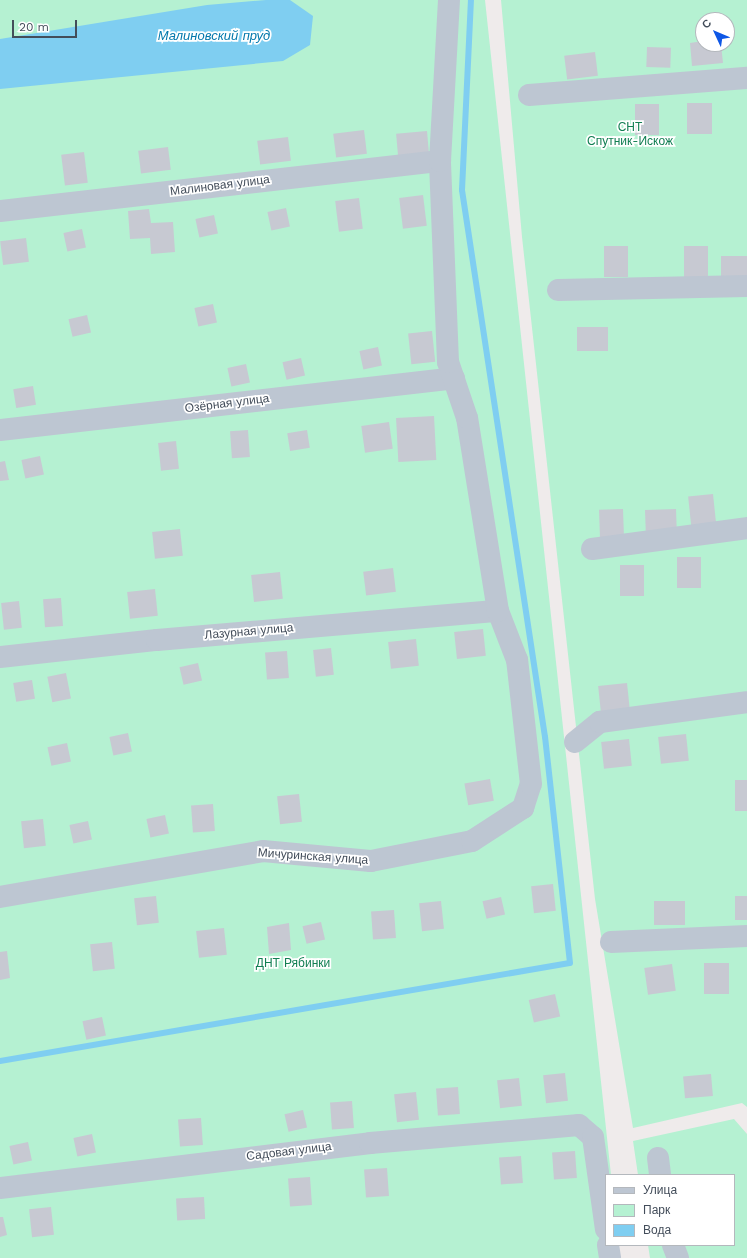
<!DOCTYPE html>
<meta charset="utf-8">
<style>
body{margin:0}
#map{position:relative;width:747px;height:1258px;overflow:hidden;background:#efebeb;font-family:"Work Sans",sans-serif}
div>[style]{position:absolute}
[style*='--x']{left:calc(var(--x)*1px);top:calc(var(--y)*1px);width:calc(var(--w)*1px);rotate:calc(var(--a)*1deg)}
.green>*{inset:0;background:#b5f1d2}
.water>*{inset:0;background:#7fcef1}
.stream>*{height:6px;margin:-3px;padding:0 3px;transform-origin:3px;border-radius:3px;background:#7fcef1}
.building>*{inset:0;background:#c7c9d2;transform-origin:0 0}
.minor>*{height:22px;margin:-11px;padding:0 11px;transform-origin:11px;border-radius:11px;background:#bdc6d2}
span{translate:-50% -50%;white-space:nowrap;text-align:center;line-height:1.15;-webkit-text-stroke:3.5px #fff;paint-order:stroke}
.park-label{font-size:12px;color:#117e52}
.street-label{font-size:12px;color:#434d5a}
.water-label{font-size:13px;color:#0378ac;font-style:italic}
.legend{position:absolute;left:605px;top:1174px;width:130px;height:72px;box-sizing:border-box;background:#fff;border:1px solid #b4b8bd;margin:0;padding:5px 7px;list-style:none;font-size:12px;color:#434d5a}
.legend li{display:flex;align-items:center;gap:8px;height:20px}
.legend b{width:20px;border:1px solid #b4b8bd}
.north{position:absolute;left:695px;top:12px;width:40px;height:40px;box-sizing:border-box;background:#fff;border:1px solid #b4b8bd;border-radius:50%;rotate:314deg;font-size:11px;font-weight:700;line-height:16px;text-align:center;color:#434d5a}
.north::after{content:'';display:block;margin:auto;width:14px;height:18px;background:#0e57e6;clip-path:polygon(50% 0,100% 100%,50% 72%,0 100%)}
.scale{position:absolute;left:12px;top:20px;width:65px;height:18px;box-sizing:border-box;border:2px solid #434d5a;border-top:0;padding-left:5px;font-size:12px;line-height:14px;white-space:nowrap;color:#434d5a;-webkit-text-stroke:3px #fff;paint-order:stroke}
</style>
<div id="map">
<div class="green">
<div style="clip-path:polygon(0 0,485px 0,611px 1175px,606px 1175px,606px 1245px,620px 1258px,0 1258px)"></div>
<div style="clip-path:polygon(evenodd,501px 0,747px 0,747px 1107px,742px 1103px,633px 1128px,595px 899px,522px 237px,501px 0,703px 20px,727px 20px,727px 44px,703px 44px,703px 20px)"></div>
<div style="clip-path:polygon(734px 1119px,747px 1134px,747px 1258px,650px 1258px,648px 1245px,734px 1245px,734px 1175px,638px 1175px,633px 1141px)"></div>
</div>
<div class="water">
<div style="clip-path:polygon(266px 0,290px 0,313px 16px,310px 45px,283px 61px,0 89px,0 39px,207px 5px)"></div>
</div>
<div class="stream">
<div style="--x:0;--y:1061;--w:578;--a:-9.76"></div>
<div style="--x:570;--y:963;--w:227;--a:-96.3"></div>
<div style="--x:545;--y:737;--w:553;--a:-98.63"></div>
<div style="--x:462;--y:190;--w:190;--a:-87.3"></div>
</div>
<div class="building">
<div style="clip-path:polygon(703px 41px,703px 44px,721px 44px,723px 63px,692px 66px,690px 43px)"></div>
<div style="left:647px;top:47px;width:24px;height:20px;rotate:2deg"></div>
<div style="left:595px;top:52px;width:24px;height:31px;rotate:83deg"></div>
<div style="left:712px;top:103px;width:31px;height:25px;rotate:90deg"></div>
<div style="left:635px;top:104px;width:24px;height:31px"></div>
<div style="left:364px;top:130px;width:24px;height:31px;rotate:83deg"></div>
<div style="left:427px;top:131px;width:24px;height:31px;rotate:85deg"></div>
<div style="left:288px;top:137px;width:24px;height:31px;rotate:83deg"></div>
<div style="left:168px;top:147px;width:23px;height:30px;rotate:83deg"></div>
<div style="left:84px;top:152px;width:31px;height:23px;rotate:83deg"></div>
<div style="left:423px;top:195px;width:31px;height:24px;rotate:83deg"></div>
<div style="left:359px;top:198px;width:31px;height:24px;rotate:83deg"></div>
<div style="left:286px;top:208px;width:19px;height:19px;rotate:78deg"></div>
<div style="clip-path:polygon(149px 209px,151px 223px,173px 222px,175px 252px,151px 254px,150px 238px,130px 239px,128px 211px)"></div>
<div style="left:214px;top:215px;width:19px;height:19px;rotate:78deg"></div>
<div style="left:82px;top:229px;width:19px;height:19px;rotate:78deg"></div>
<div style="left:26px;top:238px;width:24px;height:26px;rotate:83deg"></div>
<div style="left:604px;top:246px;width:24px;height:31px"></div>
<div style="left:684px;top:246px;width:24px;height:31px"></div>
<div style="left:721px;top:256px;width:26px;height:24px"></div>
<div style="left:213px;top:304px;width:19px;height:19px;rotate:78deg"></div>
<div style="left:87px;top:315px;width:18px;height:19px;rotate:77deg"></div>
<div style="left:577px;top:327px;width:31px;height:24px"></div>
<div style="left:432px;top:331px;width:31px;height:24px;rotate:84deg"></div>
<div style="left:378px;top:347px;width:19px;height:19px;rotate:78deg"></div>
<div style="left:301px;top:358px;width:18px;height:19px;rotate:77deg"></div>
<div style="left:246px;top:364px;width:19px;height:19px;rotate:78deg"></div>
<div style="left:33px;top:386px;width:19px;height:20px;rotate:81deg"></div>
<div style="left:434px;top:416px;width:44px;height:38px;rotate:87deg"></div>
<div style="left:389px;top:422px;width:27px;height:28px;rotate:82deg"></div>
<div style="left:248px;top:430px;width:27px;height:18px;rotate:86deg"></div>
<div style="left:307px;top:430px;width:18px;height:20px;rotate:81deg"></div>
<div style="left:176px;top:441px;width:28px;height:18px;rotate:84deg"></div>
<div style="left:40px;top:456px;width:19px;height:19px;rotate:78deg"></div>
<div style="clip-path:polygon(5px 461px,9px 480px,0 481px,0 462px)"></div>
<div style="left:713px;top:494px;width:30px;height:25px;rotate:84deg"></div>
<div style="left:623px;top:509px;width:31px;height:24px;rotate:88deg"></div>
<div style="left:676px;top:509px;width:24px;height:31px;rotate:88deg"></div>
<div style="left:180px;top:529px;width:27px;height:28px;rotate:84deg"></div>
<div style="left:677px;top:557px;width:24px;height:31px"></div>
<div style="left:620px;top:565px;width:24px;height:31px"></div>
<div style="left:393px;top:568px;width:24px;height:30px;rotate:83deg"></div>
<div style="left:280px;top:572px;width:27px;height:29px;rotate:84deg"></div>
<div style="left:155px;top:589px;width:27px;height:28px;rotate:84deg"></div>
<div style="left:61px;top:598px;width:28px;height:18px;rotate:86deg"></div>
<div style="left:19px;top:601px;width:27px;height:18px;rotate:84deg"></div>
<div style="left:483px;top:629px;width:27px;height:29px;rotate:84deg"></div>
<div style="left:416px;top:639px;width:27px;height:28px;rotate:84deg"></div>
<div style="left:331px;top:648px;width:27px;height:18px;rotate:84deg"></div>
<div style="left:287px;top:651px;width:27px;height:22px;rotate:86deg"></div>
<div style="left:198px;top:663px;width:18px;height:19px;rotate:77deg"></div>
<div style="left:66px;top:673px;width:26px;height:19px;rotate:79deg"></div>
<div style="left:32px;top:680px;width:19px;height:19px;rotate:81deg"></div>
<div style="left:627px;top:683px;width:27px;height:29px;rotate:84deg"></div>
<div style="left:128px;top:733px;width:19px;height:19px;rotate:78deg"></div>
<div style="left:686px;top:734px;width:27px;height:28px;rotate:84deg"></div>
<div style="left:629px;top:739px;width:27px;height:28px;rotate:84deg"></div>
<div style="left:67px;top:743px;width:19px;height:20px;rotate:78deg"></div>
<div style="left:490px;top:779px;width:22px;height:26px;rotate:80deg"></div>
<div style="left:735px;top:780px;width:12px;height:31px"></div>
<div style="left:299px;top:794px;width:28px;height:22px;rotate:84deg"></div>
<div style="left:213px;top:804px;width:27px;height:22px;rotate:86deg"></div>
<div style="left:165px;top:815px;width:19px;height:19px;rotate:78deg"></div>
<div style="left:43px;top:819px;width:27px;height:22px;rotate:84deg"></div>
<div style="left:88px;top:821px;width:19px;height:19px;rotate:78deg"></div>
<div style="left:553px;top:884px;width:27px;height:22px;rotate:84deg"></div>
<div style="left:156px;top:896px;width:27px;height:22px;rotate:84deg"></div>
<div style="left:735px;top:896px;width:12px;height:24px"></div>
<div style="left:501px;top:897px;width:18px;height:19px;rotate:77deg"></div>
<div style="left:441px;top:901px;width:28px;height:22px;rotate:84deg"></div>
<div style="left:685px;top:901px;width:24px;height:31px;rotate:90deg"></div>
<div style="left:394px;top:910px;width:28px;height:23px;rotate:86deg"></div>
<div style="left:321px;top:922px;width:18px;height:19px;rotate:77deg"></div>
<div style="clip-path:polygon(289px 923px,291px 950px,269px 954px,267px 927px)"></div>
<div style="left:224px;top:928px;width:27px;height:28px;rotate:84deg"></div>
<div style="left:112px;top:942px;width:27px;height:22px;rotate:84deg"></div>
<div style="clip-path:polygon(7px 951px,10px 978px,0 980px,0 952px)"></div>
<div style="left:729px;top:963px;width:31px;height:25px;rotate:90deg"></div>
<div style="left:672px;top:964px;width:27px;height:28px;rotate:82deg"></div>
<div style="left:555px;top:994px;width:23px;height:27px;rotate:77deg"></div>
<div style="left:102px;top:1017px;width:19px;height:20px;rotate:78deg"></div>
<div style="left:565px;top:1073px;width:28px;height:22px;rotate:84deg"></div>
<div style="left:711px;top:1074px;width:22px;height:28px;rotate:85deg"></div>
<div style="left:519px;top:1078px;width:28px;height:22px;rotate:84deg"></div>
<div style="left:458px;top:1087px;width:27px;height:22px;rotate:86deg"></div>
<div style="left:416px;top:1092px;width:28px;height:22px;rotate:84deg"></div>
<div style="left:352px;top:1101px;width:27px;height:22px;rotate:86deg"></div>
<div style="left:303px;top:1110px;width:18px;height:19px;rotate:77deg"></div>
<div style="left:201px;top:1118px;width:27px;height:23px;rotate:86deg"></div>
<div style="left:92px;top:1134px;width:19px;height:19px;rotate:78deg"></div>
<div style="left:28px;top:1142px;width:19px;height:19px;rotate:78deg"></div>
<div style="left:575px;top:1151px;width:27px;height:23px;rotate:86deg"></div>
<div style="left:521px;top:1156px;width:27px;height:22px;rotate:86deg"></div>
<div style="left:387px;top:1168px;width:28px;height:23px;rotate:86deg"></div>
<div style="left:310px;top:1177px;width:28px;height:22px;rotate:86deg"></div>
<div style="left:204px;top:1197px;width:22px;height:28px;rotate:87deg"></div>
<div style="left:51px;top:1207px;width:28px;height:22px;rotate:84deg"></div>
<div style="clip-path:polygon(0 1217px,3px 1217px,7px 1235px,0 1237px)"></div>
</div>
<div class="minor">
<div style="--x:529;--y:95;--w:219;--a:-4.5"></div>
<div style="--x:0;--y:211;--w:443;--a:-6.5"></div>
<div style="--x:558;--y:290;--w:189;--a:-1.2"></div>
<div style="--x:0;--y:430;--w:457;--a:-6.5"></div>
<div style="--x:592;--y:549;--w:156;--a:-7.7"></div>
<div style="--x:0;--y:657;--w:158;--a:-6.2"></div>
<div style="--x:157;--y:640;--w:342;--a:-4.9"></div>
<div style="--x:575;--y:742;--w:32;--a:-39"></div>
<div style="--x:600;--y:722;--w:148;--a:-7.7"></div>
<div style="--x:0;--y:897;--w:267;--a:-9.9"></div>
<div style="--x:263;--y:851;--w:108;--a:5.3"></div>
<div style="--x:371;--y:861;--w:103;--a:-11.2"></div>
<div style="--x:472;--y:841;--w:61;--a:-32.9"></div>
<div style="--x:523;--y:808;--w:25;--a:-72"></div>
<div style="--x:531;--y:784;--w:125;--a:-96.4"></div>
<div style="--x:517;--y:660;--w:53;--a:-111.2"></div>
<div style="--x:498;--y:611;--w:195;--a:-99.1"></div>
<div style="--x:467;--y:418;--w:59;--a:-108.7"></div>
<div style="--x:448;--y:362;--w:201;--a:-92.3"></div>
<div style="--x:440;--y:161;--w:161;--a:-86.8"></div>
<div style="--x:611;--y:942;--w:136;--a:-2.5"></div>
<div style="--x:658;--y:1158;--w:17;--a:83"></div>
<div style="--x:0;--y:1188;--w:373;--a:-6.9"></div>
<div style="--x:370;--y:1143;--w:210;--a:-4.9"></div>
<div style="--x:579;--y:1125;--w:18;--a:41"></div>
<div style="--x:593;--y:1137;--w:93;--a:82"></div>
<div style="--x:608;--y:1245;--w:13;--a:81"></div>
<div style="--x:673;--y:1245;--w:14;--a:69"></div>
</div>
<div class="park-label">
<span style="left:630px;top:135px">СНТ<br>Спутник-Искож</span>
<span style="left:293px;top:964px">ДНТ Рябинки</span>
</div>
<div class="street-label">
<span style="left:220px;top:186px;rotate:-7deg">Малиновая улица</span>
<span style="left:227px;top:404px;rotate:-7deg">Озёрная улица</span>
<span style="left:249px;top:632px;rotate:-5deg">Лазурная улица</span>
<span style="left:313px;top:857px;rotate:4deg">Мичуринская улица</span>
<span style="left:289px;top:1152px;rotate:-7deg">Садовая улица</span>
</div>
<div class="water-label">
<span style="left:214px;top:36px">Малиновский пруд</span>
</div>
<ul class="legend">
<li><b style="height:5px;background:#bdc6d2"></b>Улица</li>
<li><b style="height:11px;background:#b5f1d2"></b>Парк</li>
<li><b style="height:11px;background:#7fcef1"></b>Вода</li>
</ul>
<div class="north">С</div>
<div class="scale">20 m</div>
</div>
